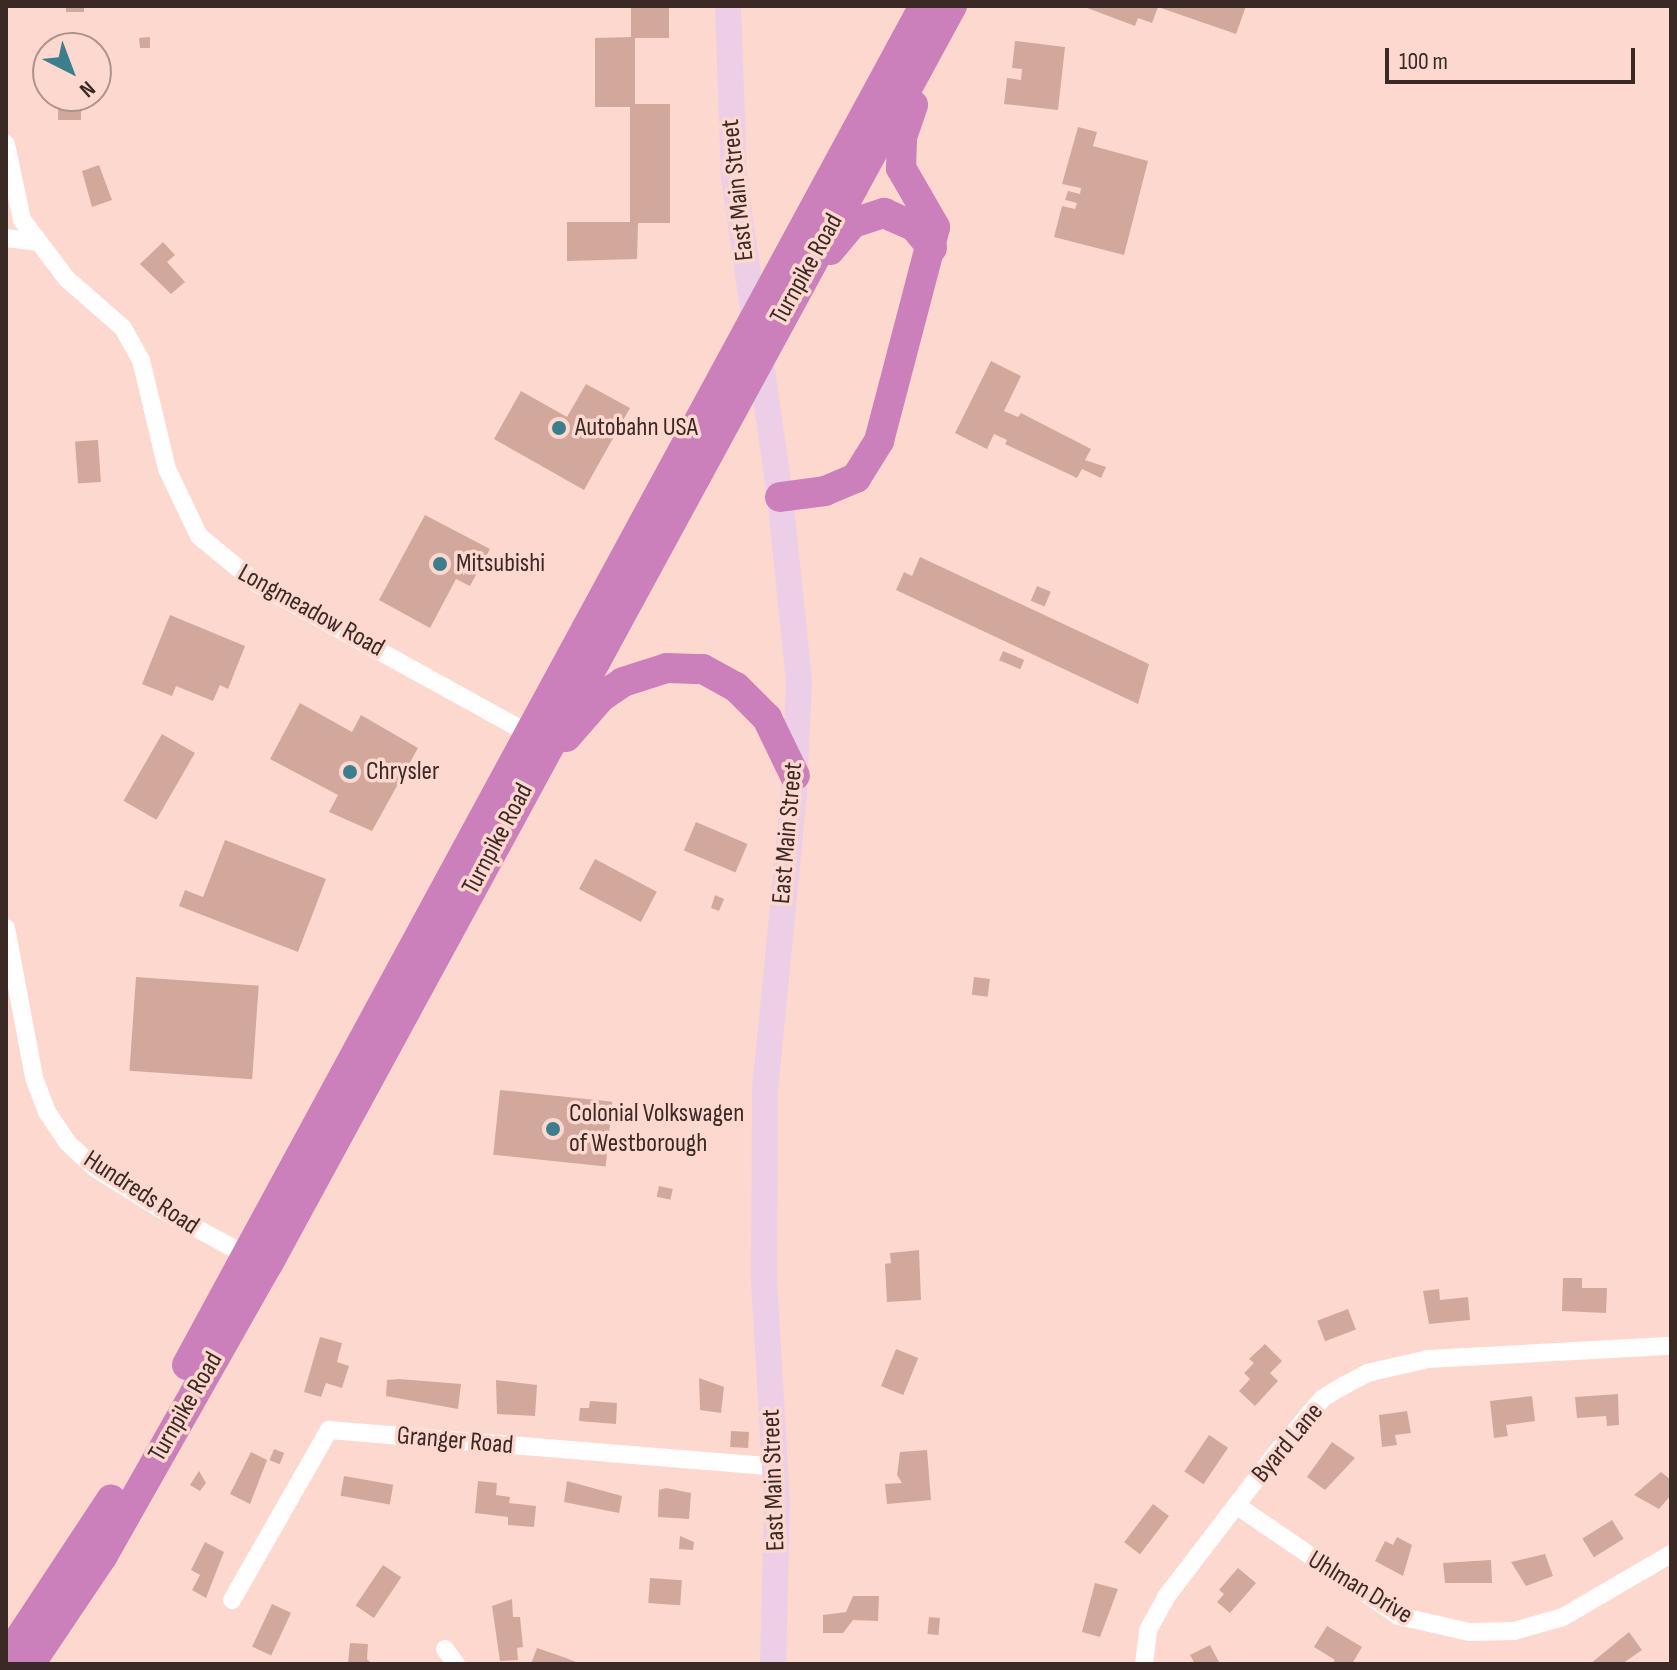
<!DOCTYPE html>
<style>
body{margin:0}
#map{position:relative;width:1677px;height:1670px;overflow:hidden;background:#fcd8cf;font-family:"Sofia Sans Condensed",sans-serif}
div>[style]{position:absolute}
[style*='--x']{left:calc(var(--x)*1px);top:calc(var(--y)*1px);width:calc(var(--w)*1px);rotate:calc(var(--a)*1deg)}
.building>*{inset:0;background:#d2a89d;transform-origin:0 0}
.minor>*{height:18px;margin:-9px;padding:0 9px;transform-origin:9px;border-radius:9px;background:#fff}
.secondary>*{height:26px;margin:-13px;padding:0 13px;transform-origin:13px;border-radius:13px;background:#eccfe6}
.trunk>*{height:30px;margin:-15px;padding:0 15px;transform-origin:15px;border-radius:15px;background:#cb80bc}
.dots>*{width:22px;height:22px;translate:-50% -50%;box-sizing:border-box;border:4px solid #fcd8cf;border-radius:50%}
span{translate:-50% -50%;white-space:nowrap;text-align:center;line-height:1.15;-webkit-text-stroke:7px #fcd8cf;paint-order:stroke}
.street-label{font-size:26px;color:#3a2925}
.poi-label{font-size:26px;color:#3a2925}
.left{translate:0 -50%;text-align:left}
.frame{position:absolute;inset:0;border:8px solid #3a2925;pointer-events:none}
.north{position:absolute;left:32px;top:32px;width:80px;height:80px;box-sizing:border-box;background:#fcd8cf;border:2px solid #ae928b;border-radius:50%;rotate:138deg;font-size:22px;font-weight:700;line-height:32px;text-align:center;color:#3a2925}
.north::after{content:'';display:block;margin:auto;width:28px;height:36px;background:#3b7f8e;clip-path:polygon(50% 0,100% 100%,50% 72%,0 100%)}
.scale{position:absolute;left:1385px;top:48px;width:250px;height:36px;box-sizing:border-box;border:4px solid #3a2925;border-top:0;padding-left:10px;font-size:24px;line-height:28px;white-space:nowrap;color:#3a2925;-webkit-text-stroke:6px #fcd8cf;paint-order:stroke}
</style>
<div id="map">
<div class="building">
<div style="left:66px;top:6px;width:18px;height:6px"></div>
<div style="clip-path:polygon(631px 6px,669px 6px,669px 38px,635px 38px,635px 104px,670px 104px,670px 223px,638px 223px,637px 259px,567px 261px,567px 222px,630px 222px,630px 107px,595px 107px,595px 38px,631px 37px)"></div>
<div style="clip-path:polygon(1082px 6px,1246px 6px,1236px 34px,1158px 7px,1152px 23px,1138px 18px,1135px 26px)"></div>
<div style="clip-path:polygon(150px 37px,150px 48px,140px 48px,139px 38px)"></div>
<div style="clip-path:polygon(1015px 41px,1065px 47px,1058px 110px,1004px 104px,1007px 78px,1021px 80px,1022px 69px,1012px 68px)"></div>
<div style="left:58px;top:96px;width:23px;height:24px"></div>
<div style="clip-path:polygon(1078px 127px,1097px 132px,1093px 146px,1148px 161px,1124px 255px,1054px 237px,1062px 206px,1075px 209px,1077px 203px,1065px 200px,1068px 191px,1080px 194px,1081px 188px,1062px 184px)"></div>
<div style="clip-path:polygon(99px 165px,112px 200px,92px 207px,82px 171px)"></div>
<div style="clip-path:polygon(163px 242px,175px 255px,167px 262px,185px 282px,171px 294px,140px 264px)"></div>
<div style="clip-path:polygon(991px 361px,1021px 376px,1004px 411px,1018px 417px,1021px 413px,1091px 449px,1085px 460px,1106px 467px,1101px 478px,1082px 469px,1077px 478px,1005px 444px,1007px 440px,994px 434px,987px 449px,955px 433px)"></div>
<div style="clip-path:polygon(586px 384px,630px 408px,584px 490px,494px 439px,521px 391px,567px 417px)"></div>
<div style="left:98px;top:440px;width:42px;height:23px;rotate:86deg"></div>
<div style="clip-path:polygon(425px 515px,490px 549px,470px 586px,456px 579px,430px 628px,379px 600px)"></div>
<div style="clip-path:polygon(920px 557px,1149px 664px,1138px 704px,896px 590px,904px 572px,912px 576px)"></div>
<div style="left:1037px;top:586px;width:15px;height:16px;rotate:23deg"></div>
<div style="clip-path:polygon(170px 615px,245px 646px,228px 689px,220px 685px,213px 701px,176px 686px,172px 696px,142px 684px)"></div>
<div style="left:1003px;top:651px;width:23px;height:10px;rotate:23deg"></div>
<div style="clip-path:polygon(300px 703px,352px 732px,361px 715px,418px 748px,372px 831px,329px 812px,338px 795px,270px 759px)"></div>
<div style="left:162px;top:734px;width:38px;height:77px;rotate:30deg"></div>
<div style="left:696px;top:822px;width:56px;height:31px;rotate:23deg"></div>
<div style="clip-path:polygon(225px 840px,326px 879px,298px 952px,179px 906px,185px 890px,203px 897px)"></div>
<div style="left:595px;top:859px;width:70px;height:34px;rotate:28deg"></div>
<div style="clip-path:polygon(715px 895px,724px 899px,719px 911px,711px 908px)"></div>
<div style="left:136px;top:977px;width:123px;height:94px;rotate:4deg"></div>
<div style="left:974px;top:977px;width:16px;height:18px;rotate:7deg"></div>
<div style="left:500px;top:1090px;width:113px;height:65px;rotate:6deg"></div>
<div style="left:659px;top:1186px;width:14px;height:11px;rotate:12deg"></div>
<div style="clip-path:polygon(919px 1250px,921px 1300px,887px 1302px,885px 1264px,891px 1263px,890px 1253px)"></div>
<div style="clip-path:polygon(1563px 1278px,1582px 1278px,1582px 1288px,1607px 1288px,1606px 1313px,1562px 1311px)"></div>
<div style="clip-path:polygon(1439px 1289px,1440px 1300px,1468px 1297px,1470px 1320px,1429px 1324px,1423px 1291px)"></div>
<div style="left:1348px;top:1309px;width:22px;height:33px;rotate:69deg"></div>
<div style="clip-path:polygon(320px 1337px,342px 1343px,337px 1362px,349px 1366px,342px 1388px,326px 1383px,321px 1397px,304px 1392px)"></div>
<div style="clip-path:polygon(1265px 1344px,1282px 1361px,1270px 1373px,1278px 1381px,1255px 1406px,1239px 1391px,1250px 1379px,1244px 1373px,1254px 1363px,1249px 1359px)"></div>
<div style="left:896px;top:1349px;width:24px;height:40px;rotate:22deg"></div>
<div style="clip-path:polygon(699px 1378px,724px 1387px,721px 1413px,700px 1410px)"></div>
<div style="clip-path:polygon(399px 1379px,461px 1384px,458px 1409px,386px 1396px,387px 1380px)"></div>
<div style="clip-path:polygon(496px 1380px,537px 1385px,535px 1416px,497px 1414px)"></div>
<div style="clip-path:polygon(1618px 1394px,1619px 1425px,1607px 1426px,1606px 1416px,1577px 1418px,1575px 1397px)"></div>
<div style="clip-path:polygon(1532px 1396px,1535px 1421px,1506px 1425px,1508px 1436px,1494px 1438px,1490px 1401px)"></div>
<div style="clip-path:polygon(590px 1401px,617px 1403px,616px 1424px,579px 1421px,580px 1408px,589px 1408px)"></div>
<div style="clip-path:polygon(1407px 1411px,1411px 1433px,1395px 1435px,1397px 1445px,1382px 1447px,1379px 1415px)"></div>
<div style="left:731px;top:1431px;width:18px;height:16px;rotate:3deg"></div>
<div style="left:1209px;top:1435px;width:23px;height:44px;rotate:34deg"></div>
<div style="clip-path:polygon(1332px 1442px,1355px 1458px,1325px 1490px,1307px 1477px)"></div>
<div style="left:274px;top:1449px;width:11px;height:12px;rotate:22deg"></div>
<div style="clip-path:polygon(927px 1450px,931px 1500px,887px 1504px,885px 1484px,902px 1483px,897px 1475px,900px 1452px)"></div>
<div style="clip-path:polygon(251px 1452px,267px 1460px,250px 1504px,230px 1494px)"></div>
<div style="clip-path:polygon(199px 1471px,206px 1483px,200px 1491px,190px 1485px)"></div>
<div style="clip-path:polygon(1661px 1472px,1671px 1480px,1671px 1495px,1659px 1509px,1634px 1495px)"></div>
<div style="left:344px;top:1476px;width:50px;height:20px;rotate:10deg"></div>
<div style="clip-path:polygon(478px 1481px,497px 1483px,496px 1495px,510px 1497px,509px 1503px,536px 1506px,534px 1527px,508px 1525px,508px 1517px,475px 1513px)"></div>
<div style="clip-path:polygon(567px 1481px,622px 1496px,619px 1513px,564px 1502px)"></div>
<div style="clip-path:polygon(666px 1488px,691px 1493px,689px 1519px,658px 1517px,659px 1490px)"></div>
<div style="left:1153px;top:1504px;width:20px;height:48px;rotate:37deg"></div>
<div style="left:1612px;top:1520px;width:22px;height:35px;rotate:58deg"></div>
<div style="clip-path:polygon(680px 1536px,694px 1542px,693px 1550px,679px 1549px)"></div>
<div style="clip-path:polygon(1397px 1537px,1412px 1545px,1403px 1576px,1375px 1561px,1385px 1541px,1393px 1545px)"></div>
<div style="clip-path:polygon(205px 1542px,224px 1552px,206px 1598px,192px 1590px,200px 1575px,191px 1570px)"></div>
<div style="clip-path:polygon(1545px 1554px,1553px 1576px,1526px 1586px,1511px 1562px)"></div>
<div style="clip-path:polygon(1491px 1560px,1492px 1583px,1445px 1583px,1443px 1563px)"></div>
<div style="left:383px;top:1565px;width:22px;height:49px;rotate:34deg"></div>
<div style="clip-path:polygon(1238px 1568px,1256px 1583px,1230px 1613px,1217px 1602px,1224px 1594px,1219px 1590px)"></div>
<div style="left:650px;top:1578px;width:32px;height:25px;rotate:4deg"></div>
<div style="clip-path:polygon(1095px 1583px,1118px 1589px,1100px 1637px,1082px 1632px)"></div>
<div style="clip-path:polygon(853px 1596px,879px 1596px,878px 1621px,853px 1620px,843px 1633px,823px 1633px,823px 1615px,846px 1612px)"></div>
<div style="clip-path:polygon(512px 1599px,513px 1617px,520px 1617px,523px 1647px,517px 1648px,518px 1660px,500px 1661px,492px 1606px)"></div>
<div style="left:272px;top:1604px;width:21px;height:47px;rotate:25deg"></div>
<div style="left:929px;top:1617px;width:11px;height:17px;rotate:5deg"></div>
<div style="clip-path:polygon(1327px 1626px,1362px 1647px,1352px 1664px,1332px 1664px,1335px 1660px,1314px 1647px)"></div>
<div style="clip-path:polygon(1629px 1632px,1642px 1650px,1622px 1664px,1590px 1664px)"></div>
<div style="clip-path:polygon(350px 1643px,368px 1644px,367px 1659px,372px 1664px,348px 1664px)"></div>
<div style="clip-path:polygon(1210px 1645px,1220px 1664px,1195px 1664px,1190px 1655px)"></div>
<div style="clip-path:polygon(537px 1648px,566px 1658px,581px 1664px,531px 1664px)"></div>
</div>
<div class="minor">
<div style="--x:6;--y:144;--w:78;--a:78.1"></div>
<div style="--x:22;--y:220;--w:74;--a:52.7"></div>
<div style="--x:67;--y:279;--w:74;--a:41.2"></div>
<div style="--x:123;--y:328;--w:37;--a:61"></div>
<div style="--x:141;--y:360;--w:112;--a:76.6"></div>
<div style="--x:167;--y:469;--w:74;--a:64.5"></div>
<div style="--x:199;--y:536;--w:74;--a:39.5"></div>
<div style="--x:256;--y:583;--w:312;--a:28.9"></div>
<div style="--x:6;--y:238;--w:31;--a:7"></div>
<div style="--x:6;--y:928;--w:153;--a:79.4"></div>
<div style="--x:34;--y:1078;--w:36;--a:69"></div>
<div style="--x:47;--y:1112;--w:37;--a:56"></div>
<div style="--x:68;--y:1143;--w:37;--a:43"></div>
<div style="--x:95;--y:1168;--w:75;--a:32"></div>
<div style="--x:159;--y:1208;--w:99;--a:28.4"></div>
<div style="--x:1236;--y:1505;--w:197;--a:34.3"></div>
<div style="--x:1399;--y:1616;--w:72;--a:12.9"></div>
<div style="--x:1469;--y:1632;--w:45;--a:-1.3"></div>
<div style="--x:1514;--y:1631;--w:51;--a:-15.9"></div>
<div style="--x:1563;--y:1617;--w:125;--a:-30.3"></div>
<div style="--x:232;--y:1600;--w:196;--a:-60.3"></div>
<div style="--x:329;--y:1430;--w:449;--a:4.7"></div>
<div style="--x:445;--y:1649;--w:19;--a:54"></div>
<div style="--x:1144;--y:1664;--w:34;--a:-83"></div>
<div style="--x:1148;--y:1630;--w:38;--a:-61"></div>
<div style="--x:1166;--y:1597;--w:183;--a:-52.6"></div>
<div style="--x:1277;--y:1452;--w:71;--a:-49.6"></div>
<div style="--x:1323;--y:1398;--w:23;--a:-31"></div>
<div style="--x:1343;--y:1386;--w:27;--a:-28"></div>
<div style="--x:1367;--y:1373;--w:63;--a:-12.9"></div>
<div style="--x:1428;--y:1359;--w:243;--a:-3.1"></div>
</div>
<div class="secondary">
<div style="--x:728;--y:6;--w:171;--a:88"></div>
<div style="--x:734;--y:177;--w:323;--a:81.8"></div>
<div style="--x:780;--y:497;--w:186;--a:84.1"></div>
<div style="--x:799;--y:682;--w:112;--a:92.6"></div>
<div style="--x:794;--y:794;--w:299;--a:95.6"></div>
<div style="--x:765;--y:1092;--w:187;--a:90.3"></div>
<div style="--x:764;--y:1279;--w:224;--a:86.7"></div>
<div style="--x:777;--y:1503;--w:161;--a:91.4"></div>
</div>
<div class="trunk">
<div style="--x:830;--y:250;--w:35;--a:-50"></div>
<div style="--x:853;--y:223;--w:33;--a:-18"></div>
<div style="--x:884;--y:213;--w:34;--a:24"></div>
<div style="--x:915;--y:227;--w:27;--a:51"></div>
<div style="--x:780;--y:497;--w:45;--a:-7.6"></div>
<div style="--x:825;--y:491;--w:34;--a:-23"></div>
<div style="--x:856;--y:478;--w:44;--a:-58.1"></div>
<div style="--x:879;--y:441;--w:221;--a:-75.3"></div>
<div style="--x:935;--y:227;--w:68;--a:-120"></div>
<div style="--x:901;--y:168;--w:31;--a:-88"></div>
<div style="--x:902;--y:137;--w:34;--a:-71"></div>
<div style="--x:566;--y:737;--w:53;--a:-48.8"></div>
<div style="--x:601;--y:697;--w:27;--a:-34"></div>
<div style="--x:623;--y:682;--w:46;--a:-17.7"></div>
<div style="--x:667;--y:668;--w:36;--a:2"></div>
<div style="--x:703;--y:669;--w:38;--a:29"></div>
<div style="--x:736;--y:687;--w:44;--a:45"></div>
<div style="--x:767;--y:718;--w:64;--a:64.2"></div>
<div style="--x:187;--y:1365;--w:1546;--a:-61.53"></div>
<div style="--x:6;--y:1659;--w:191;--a:-56.6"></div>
<div style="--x:30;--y:1664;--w:129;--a:-56.1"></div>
<div style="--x:102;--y:1557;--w:337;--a:-60.5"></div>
<div style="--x:268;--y:1264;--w:1432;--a:-61.47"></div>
</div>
<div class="dots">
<div style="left:559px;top:428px;background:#3b7f8e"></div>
<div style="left:440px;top:564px;background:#3b7f8e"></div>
<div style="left:350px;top:772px;background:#3b7f8e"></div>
<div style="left:553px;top:1129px;background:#3b7f8e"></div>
</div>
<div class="street-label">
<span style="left:738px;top:190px;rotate:-96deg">East Main Street</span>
<span style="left:807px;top:269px;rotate:-61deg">Turnpike Road</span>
<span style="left:311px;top:611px;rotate:29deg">Longmeadow Road</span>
<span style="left:788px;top:833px;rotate:-85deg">East Main Street</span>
<span style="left:498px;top:839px;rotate:-62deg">Turnpike Road</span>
<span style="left:141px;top:1193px;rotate:33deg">Hundreds Road</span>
<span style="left:186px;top:1407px;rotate:-60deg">Turnpike Road</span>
<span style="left:455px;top:1441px;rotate:5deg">Granger Road</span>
<span style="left:1288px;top:1443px;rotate:-50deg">Byard Lane</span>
<span style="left:774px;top:1480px;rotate:-92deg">East Main Street</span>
<span style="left:1360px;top:1588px;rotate:31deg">Uhlman Drive</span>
</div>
<div class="poi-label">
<span class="left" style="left:575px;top:428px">Autobahn USA</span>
<span class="left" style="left:456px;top:564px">Mitsubishi</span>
<span class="left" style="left:366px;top:772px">Chrysler</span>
<span class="left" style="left:569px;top:1129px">Colonial Volkswagen<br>of Westborough</span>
</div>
<div class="frame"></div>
<div class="north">N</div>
<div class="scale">100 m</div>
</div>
